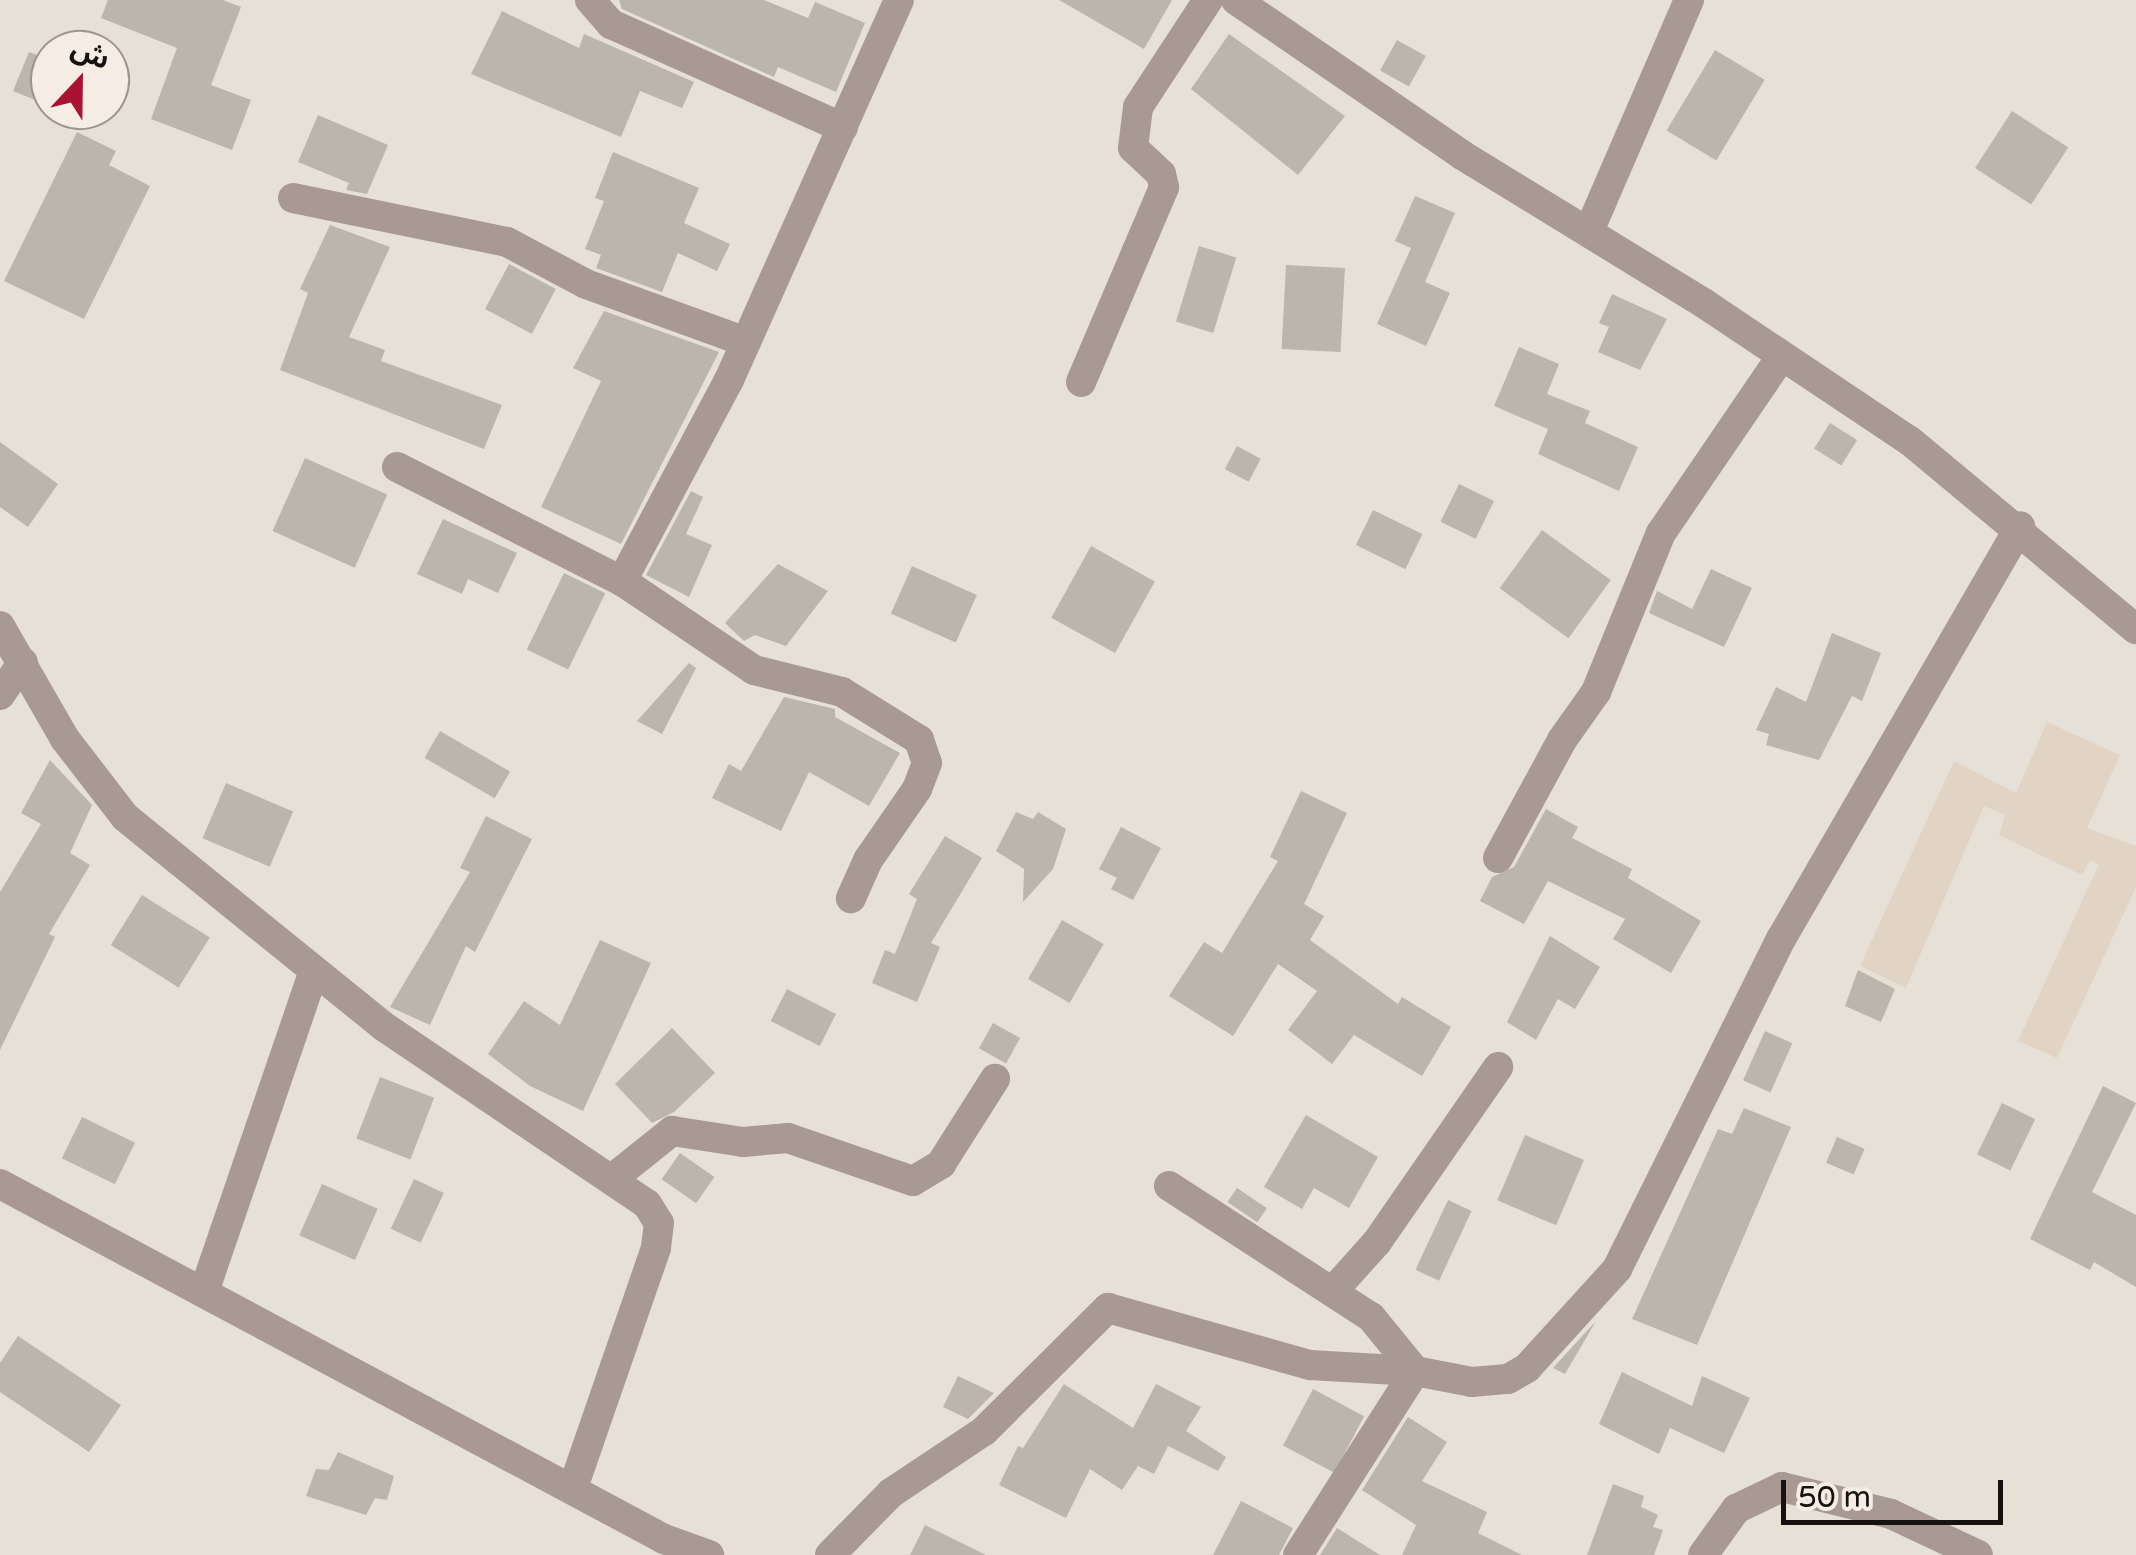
<!DOCTYPE html>
<meta charset="utf-8">
<style>
body{margin:0}
#map{position:relative;width:2136px;height:1555px;overflow:hidden;background:#e7e0d7;font-family:"Varela Round","Noto Sans Arabic",sans-serif}
div>[style]{position:absolute}
[style*='--x']{left:calc(var(--x)*1px);top:calc(var(--y)*1px);width:calc(var(--w)*1px);rotate:calc(var(--a)*1deg)}
.built>*{inset:0;background:#e1d4c5}
.building>*{inset:0;background:#bcb5ac;transform-origin:0 0}
.minor>*{height:30px;margin:-15px;padding:0 15px;transform-origin:15px;border-radius:15px;background:#a89993}
.tertiary>*{height:30px;margin:-15px;padding:0 15px;transform-origin:15px;border-radius:15px;background:#a89993}
span{translate:-50% -50%;white-space:nowrap;text-align:center;line-height:1.15;-webkit-text-stroke:10px #f5ede4;paint-order:stroke}
.north{position:absolute;left:30px;top:30px;width:100px;height:100px;box-sizing:border-box;background:#f5ede4;border:2px solid #9b958f;border-radius:50%;rotate:22deg;font-size:28px;font-weight:700;line-height:40px;text-align:center;color:#15120f}
.north::after{content:'';display:block;margin:auto;width:35px;height:45px;background:#a91232;clip-path:polygon(50% 0,100% 100%,50% 72%,0 100%)}
.scale{position:absolute;left:1781px;top:1480px;width:222px;height:45px;box-sizing:border-box;border:5px solid #15120f;border-top:0;padding-left:12px;font-size:30px;line-height:35px;white-space:nowrap;color:#15120f;-webkit-text-stroke:8px #f5ede4;paint-order:stroke}
</style>
<div id="map">
<div class="built">
<div style="clip-path:polygon(2047px 722px,2120px 755px,2087px 828px,2136px 846px,2136px 887px,2057px 1058px,2018px 1041px,2099px 864px,2090px 860px,2082px 875px,1999px 835px,2005px 815px,1984px 806px,1906px 988px,1860px 966px,1954px 761px,2016px 793px)"></div>
</div>
<div class="building">
<div style="clip-path:polygon(108px 0,223px 0,241px 7px,211px 85px,251px 100px,232px 150px,151px 119px,177px 48px,101px 18px)"></div>
<div style="clip-path:polygon(619px 0,764px 0,808px 18px,815px 2px,865px 23px,836px 92px,778px 67px,774px 77px,622px 9px)"></div>
<div style="clip-path:polygon(1059px 0,1172px 0,1144px 49px)"></div>
<div style="clip-path:polygon(502px 11px,579px 48px,584px 34px,694px 82px,682px 108px,640px 91px,621px 137px,471px 74px)"></div>
<div style="clip-path:polygon(1229px 34px,1345px 116px,1298px 175px,1191px 89px)"></div>
<div style="left:1397px;top:40px;width:33px;height:35px;rotate:29deg"></div>
<div style="left:1715px;top:50px;width:58px;height:94px;rotate:31deg"></div>
<div style="clip-path:polygon(29px 52px,50px 60px,50px 106px,13px 91px)"></div>
<div style="left:2012px;top:111px;width:67px;height:68px;rotate:33deg"></div>
<div style="clip-path:polygon(318px 115px,388px 145px,367px 194px,346px 190px,349px 183px,298px 162px)"></div>
<div style="clip-path:polygon(77px 132px,116px 151px,109px 165px,150px 186px,84px 319px,4px 281px)"></div>
<div style="clip-path:polygon(613px 152px,699px 188px,684px 223px,730px 244px,717px 271px,678px 253px,662px 292px,596px 268px,601px 255px,585px 249px,604px 201px,595px 198px)"></div>
<div style="clip-path:polygon(1415px 196px,1455px 213px,1425px 282px,1450px 293px,1426px 346px,1377px 324px,1411px 248px,1395px 241px)"></div>
<div style="clip-path:polygon(330px 225px,390px 247px,349px 337px,385px 350px,381px 361px,502px 405px,484px 449px,280px 370px,308px 293px,300px 289px)"></div>
<div style="left:1199px;top:246px;width:39px;height:79px;rotate:17deg"></div>
<div style="left:509px;top:264px;width:53px;height:51px;rotate:28deg"></div>
<div style="left:1286px;top:265px;width:59px;height:84px;rotate:3deg"></div>
<div style="clip-path:polygon(1612px 294px,1667px 319px,1640px 370px,1598px 352px,1609px 327px,1599px 323px)"></div>
<div style="clip-path:polygon(604px 311px,719px 352px,621px 544px,541px 507px,601px 381px,573px 368px)"></div>
<div style="clip-path:polygon(1519px 347px,1559px 364px,1547px 394px,1590px 411px,1585px 423px,1638px 447px,1619px 491px,1538px 454px,1548px 429px,1494px 406px)"></div>
<div style="left:1830px;top:423px;width:32px;height:30px;rotate:32deg"></div>
<div style="clip-path:polygon(0 442px,58px 484px,28px 527px,0 507px)"></div>
<div style="left:1237px;top:446px;width:27px;height:26px;rotate:28deg"></div>
<div style="left:305px;top:458px;width:90px;height:80px;rotate:24deg"></div>
<div style="left:1459px;top:484px;width:39px;height:42px;rotate:26deg"></div>
<div style="clip-path:polygon(691px 491px,703px 497px,686px 534px,712px 545px,689px 597px,646px 575px)"></div>
<div style="left:1373px;top:510px;width:55px;height:39px;rotate:26deg"></div>
<div style="clip-path:polygon(443px 519px,517px 553px,498px 593px,468px 579px,462px 594px,417px 574px)"></div>
<div style="left:1542px;top:530px;width:85px;height:72px;rotate:36deg"></div>
<div style="left:1091px;top:546px;width:73px;height:82px;rotate:29deg"></div>
<div style="clip-path:polygon(778px 564px,828px 591px,786px 646px,755px 635px,744px 641px,725px 623px)"></div>
<div style="left:912px;top:566px;width:71px;height:52px;rotate:24deg"></div>
<div style="clip-path:polygon(1711px 569px,1752px 588px,1724px 647px,1649px 613px,1657px 591px,1692px 609px)"></div>
<div style="left:564px;top:573px;width:46px;height:85px;rotate:26deg"></div>
<div style="clip-path:polygon(1832px 633px,1881px 653px,1862px 701px,1852px 696px,1819px 760px,1766px 745px,1769px 734px,1756px 730px,1776px 687px,1806px 702px)"></div>
<div style="clip-path:polygon(689px 663px,696px 668px,662px 734px,637px 721px)"></div>
<div style="clip-path:polygon(784px 697px,835px 709px,835px 717px,900px 753px,869px 806px,809px 772px,781px 831px,712px 798px,729px 764px,741px 771px)"></div>
<div style="left:440px;top:731px;width:81px;height:31px;rotate:30deg"></div>
<div style="clip-path:polygon(50px 760px,92px 805px,70px 853px,90px 865px,49px 934px,55px 937px,0 1050px,0 892px,41px 824px,21px 813px)"></div>
<div style="left:226px;top:783px;width:73px;height:60px;rotate:23deg"></div>
<div style="clip-path:polygon(1301px 791px,1347px 813px,1304px 904px,1324px 916px,1310px 940px,1398px 1004px,1402px 997px,1451px 1027px,1422px 1076px,1354px 1035px,1332px 1064px,1288px 1030px,1317px 991px,1278px 964px,1233px 1036px,1169px 996px,1204px 942px,1222px 953px,1278px 861px,1270px 857px)"></div>
<div style="clip-path:polygon(1546px 809px,1578px 827px,1572px 838px,1632px 869px,1628px 878px,1701px 921px,1671px 973px,1613px 939px,1625px 919px,1548px 881px,1524px 924px,1480px 901px,1492px 877px,1514px 867px)"></div>
<div style="clip-path:polygon(1016px 812px,1033px 819px,1038px 812px,1066px 829px,1053px 869px,1023px 902px,1024px 869px,996px 851px)"></div>
<div style="clip-path:polygon(486px 816px,532px 839px,475px 952px,466px 946px,430px 1025px,390px 1007px,470px 872px,460px 868px)"></div>
<div style="clip-path:polygon(1121px 827px,1161px 848px,1133px 900px,1111px 889px,1117px 878px,1099px 869px)"></div>
<div style="clip-path:polygon(945px 836px,982px 858px,931px 943px,940px 947px,917px 1002px,872px 983px,885px 950px,895px 954px,917px 899px,909px 894px)"></div>
<div style="left:142px;top:895px;width:80px;height:59px;rotate:32deg"></div>
<div style="left:1062px;top:920px;width:48px;height:68px;rotate:30deg"></div>
<div style="clip-path:polygon(1550px 936px,1600px 967px,1575px 1009px,1558px 999px,1536px 1040px,1507px 1022px)"></div>
<div style="clip-path:polygon(600px 940px,651px 963px,583px 1111px,530px 1086px,488px 1054px,524px 1001px,560px 1025px)"></div>
<div style="clip-path:polygon(1858px 970px,1895px 989px,1881px 1022px,1845px 1006px)"></div>
<div style="left:787px;top:989px;width:55px;height:36px;rotate:27deg"></div>
<div style="left:993px;top:1023px;width:31px;height:29px;rotate:29deg"></div>
<div style="clip-path:polygon(672px 1028px,715px 1073px,674px 1112px,652px 1123px,615px 1084px)"></div>
<div style="left:1765px;top:1031px;width:30px;height:54px;rotate:24deg"></div>
<div style="left:380px;top:1077px;width:58px;height:66px;rotate:21deg"></div>
<div style="clip-path:polygon(2103px 1086px,2136px 1103px,2092px 1192px,2136px 1215px,2136px 1287px,2094px 1262px,2090px 1270px,2030px 1239px)"></div>
<div style="left:2002px;top:1103px;width:37px;height:57px;rotate:26deg"></div>
<div style="clip-path:polygon(1744px 1108px,1791px 1127px,1697px 1345px,1632px 1319px,1718px 1129px,1732px 1134px)"></div>
<div style="clip-path:polygon(1306px 1115px,1378px 1157px,1349px 1208px,1314px 1188px,1302px 1209px,1264px 1187px)"></div>
<div style="left:82px;top:1117px;width:59px;height:46px;rotate:26deg"></div>
<div style="left:1525px;top:1135px;width:64px;height:71px;rotate:23deg"></div>
<div style="left:1837px;top:1137px;width:30px;height:28px;rotate:23deg"></div>
<div style="left:680px;top:1153px;width:42px;height:32px;rotate:35deg"></div>
<div style="left:414px;top:1179px;width:33px;height:55px;rotate:25deg"></div>
<div style="left:322px;top:1184px;width:61px;height:56px;rotate:24deg"></div>
<div style="left:1237px;top:1188px;width:36px;height:17px;rotate:34deg"></div>
<div style="left:1448px;top:1200px;width:26px;height:77px;rotate:25deg"></div>
<div style="clip-path:polygon(1596px 1321px,1565px 1374px,1553px 1368px)"></div>
<div style="clip-path:polygon(18px 1336px,121px 1405px,89px 1452px,0 1392px,0 1363px)"></div>
<div style="clip-path:polygon(1622px 1372px,1692px 1406px,1702px 1376px,1750px 1398px,1724px 1453px,1670px 1428px,1659px 1454px,1599px 1424px)"></div>
<div style="clip-path:polygon(958px 1376px,994px 1393px,968px 1419px,943px 1407px)"></div>
<div style="clip-path:polygon(1064px 1384px,1133px 1428px,1156px 1384px,1201px 1407px,1186px 1431px,1226px 1457px,1218px 1471px,1168px 1446px,1154px 1474px,1138px 1466px,1122px 1490px,1090px 1469px,1066px 1518px,999px 1485px,1018px 1446px,1023px 1448px)"></div>
<div style="left:1313px;top:1389px;width:58px;height:64px;rotate:28deg"></div>
<div style="clip-path:polygon(1408px 1417px,1447px 1442px,1422px 1481px,1487px 1512px,1478px 1533px,1522px 1555px,1402px 1555px,1416px 1525px,1362px 1490px)"></div>
<div style="clip-path:polygon(338px 1452px,394px 1476px,387px 1500px,375px 1498px,366px 1515px,306px 1496px,316px 1469px,329px 1470px)"></div>
<div style="clip-path:polygon(1613px 1484px,1644px 1496px,1641px 1507px,1658px 1515px,1653px 1527px,1663px 1530px,1654px 1555px,1587px 1555px)"></div>
<div style="clip-path:polygon(1241px 1501px,1293px 1528px,1279px 1555px,1213px 1555px)"></div>
<div style="clip-path:polygon(925px 1525px,986px 1555px,910px 1555px)"></div>
<div style="clip-path:polygon(1337px 1528px,1380px 1555px,1320px 1555px)"></div>
</div>
<div class="minor">
<div style="--x:590;--y:0;--w:32;--a:49"></div>
<div style="--x:611;--y:24;--w:254;--a:24.1"></div>
<div style="--x:293;--y:198;--w:218;--a:11.6"></div>
<div style="--x:507;--y:242;--w:89;--a:28"></div>
<div style="--x:586;--y:284;--w:170;--a:19.9"></div>
<div style="--x:1589;--y:231;--w:252;--a:-66.6"></div>
<div style="--x:1081;--y:382;--w:212;--a:-66.9"></div>
<div style="--x:1164;--y:187;--w:13;--a:-103"></div>
<div style="--x:1161;--y:174;--w:38;--a:-137"></div>
<div style="--x:1133;--y:148;--w:41;--a:-83"></div>
<div style="--x:1138;--y:107;--w:128;--a:-56.8"></div>
<div style="--x:397;--y:467;--w:252;--a:26.9"></div>
<div style="--x:622;--y:581;--w:159;--a:34"></div>
<div style="--x:754;--y:670;--w:91;--a:14"></div>
<div style="--x:842;--y:692;--w:91;--a:31.9"></div>
<div style="--x:919;--y:740;--w:24;--a:71"></div>
<div style="--x:927;--y:763;--w:28;--a:111"></div>
<div style="--x:917;--y:789;--w:86;--a:124.6"></div>
<div style="--x:868;--y:860;--w:42;--a:114.1"></div>
<div style="--x:622;--y:581;--w:228;--a:-62"></div>
<div style="--x:729;--y:380;--w:416;--a:-65.9"></div>
<div style="--x:0;--y:626;--w:130;--a:60.1"></div>
<div style="--x:65;--y:739;--w:98;--a:52.4"></div>
<div style="--x:125;--y:817;--w:332;--a:39"></div>
<div style="--x:383;--y:1026;--w:318;--a:34"></div>
<div style="--x:647;--y:1204;--w:22;--a:58"></div>
<div style="--x:659;--y:1223;--w:25;--a:97"></div>
<div style="--x:656;--y:1248;--w:251;--a:109.1"></div>
<div style="--x:0;--y:695;--w:40;--a:-55.1"></div>
<div style="--x:1498;--y:858;--w:134;--a:-61.5"></div>
<div style="--x:1562;--y:740;--w:59;--a:-54.7"></div>
<div style="--x:1596;--y:692;--w:172;--a:-67.8"></div>
<div style="--x:1661;--y:533;--w:213;--a:-55.7"></div>
<div style="--x:612;--y:1179;--w:77;--a:-38.7"></div>
<div style="--x:672;--y:1131;--w:72;--a:8.8"></div>
<div style="--x:743;--y:1142;--w:45;--a:-5.1"></div>
<div style="--x:788;--y:1138;--w:132;--a:19"></div>
<div style="--x:913;--y:1181;--w:33;--a:-31"></div>
<div style="--x:941;--y:1164;--w:101;--a:-57.6"></div>
<div style="--x:0;--y:1184;--w:753;--a:28.13"></div>
<div style="--x:664;--y:1539;--w:48;--a:19.6"></div>
<div style="--x:1169;--y:1186;--w:241;--a:33"></div>
<div style="--x:1371;--y:1317;--w:70;--a:50.8"></div>
<div style="--x:205;--y:1289;--w:336;--a:-71.1"></div>
<div style="--x:1333;--y:1291;--w:66;--a:-48.1"></div>
<div style="--x:1377;--y:1242;--w:213;--a:-55.3"></div>
<div style="--x:830;--y:1555;--w:87;--a:-45.5"></div>
<div style="--x:891;--y:1493;--w:112;--a:-33.7"></div>
<div style="--x:984;--y:1431;--w:175;--a:-44.8"></div>
<div style="--x:1108;--y:1308;--w:210;--a:15.8"></div>
<div style="--x:1310;--y:1365;--w:105;--a:3.3"></div>
<div style="--x:1415;--y:1371;--w:58;--a:10.9"></div>
<div style="--x:1472;--y:1382;--w:36;--a:-5"></div>
<div style="--x:1508;--y:1379;--w:22;--a:-30"></div>
<div style="--x:1527;--y:1368;--w:134;--a:-47.7"></div>
<div style="--x:1617;--y:1269;--w:369;--a:-63.6"></div>
<div style="--x:1781;--y:939;--w:477;--a:-59.9"></div>
<div style="--x:1298;--y:1555;--w:218;--a:-57.5"></div>
<div style="--x:1703;--y:1555;--w:57;--a:-54.3"></div>
<div style="--x:1736;--y:1509;--w:51;--a:-25.6"></div>
<div style="--x:1782;--y:1487;--w:112;--a:13.9"></div>
<div style="--x:1891;--y:1514;--w:96;--a:25.2"></div>
</div>
<div class="tertiary">
<div style="--x:1236;--y:0;--w:274;--a:34.4"></div>
<div style="--x:1462;--y:155;--w:285;--a:31.5"></div>
<div style="--x:1705;--y:304;--w:247;--a:33.8"></div>
<div style="--x:1910;--y:441;--w:294;--a:39.8"></div>
</div>
<div class="north">ش</div>
<div class="scale">50 m</div>
</div>
